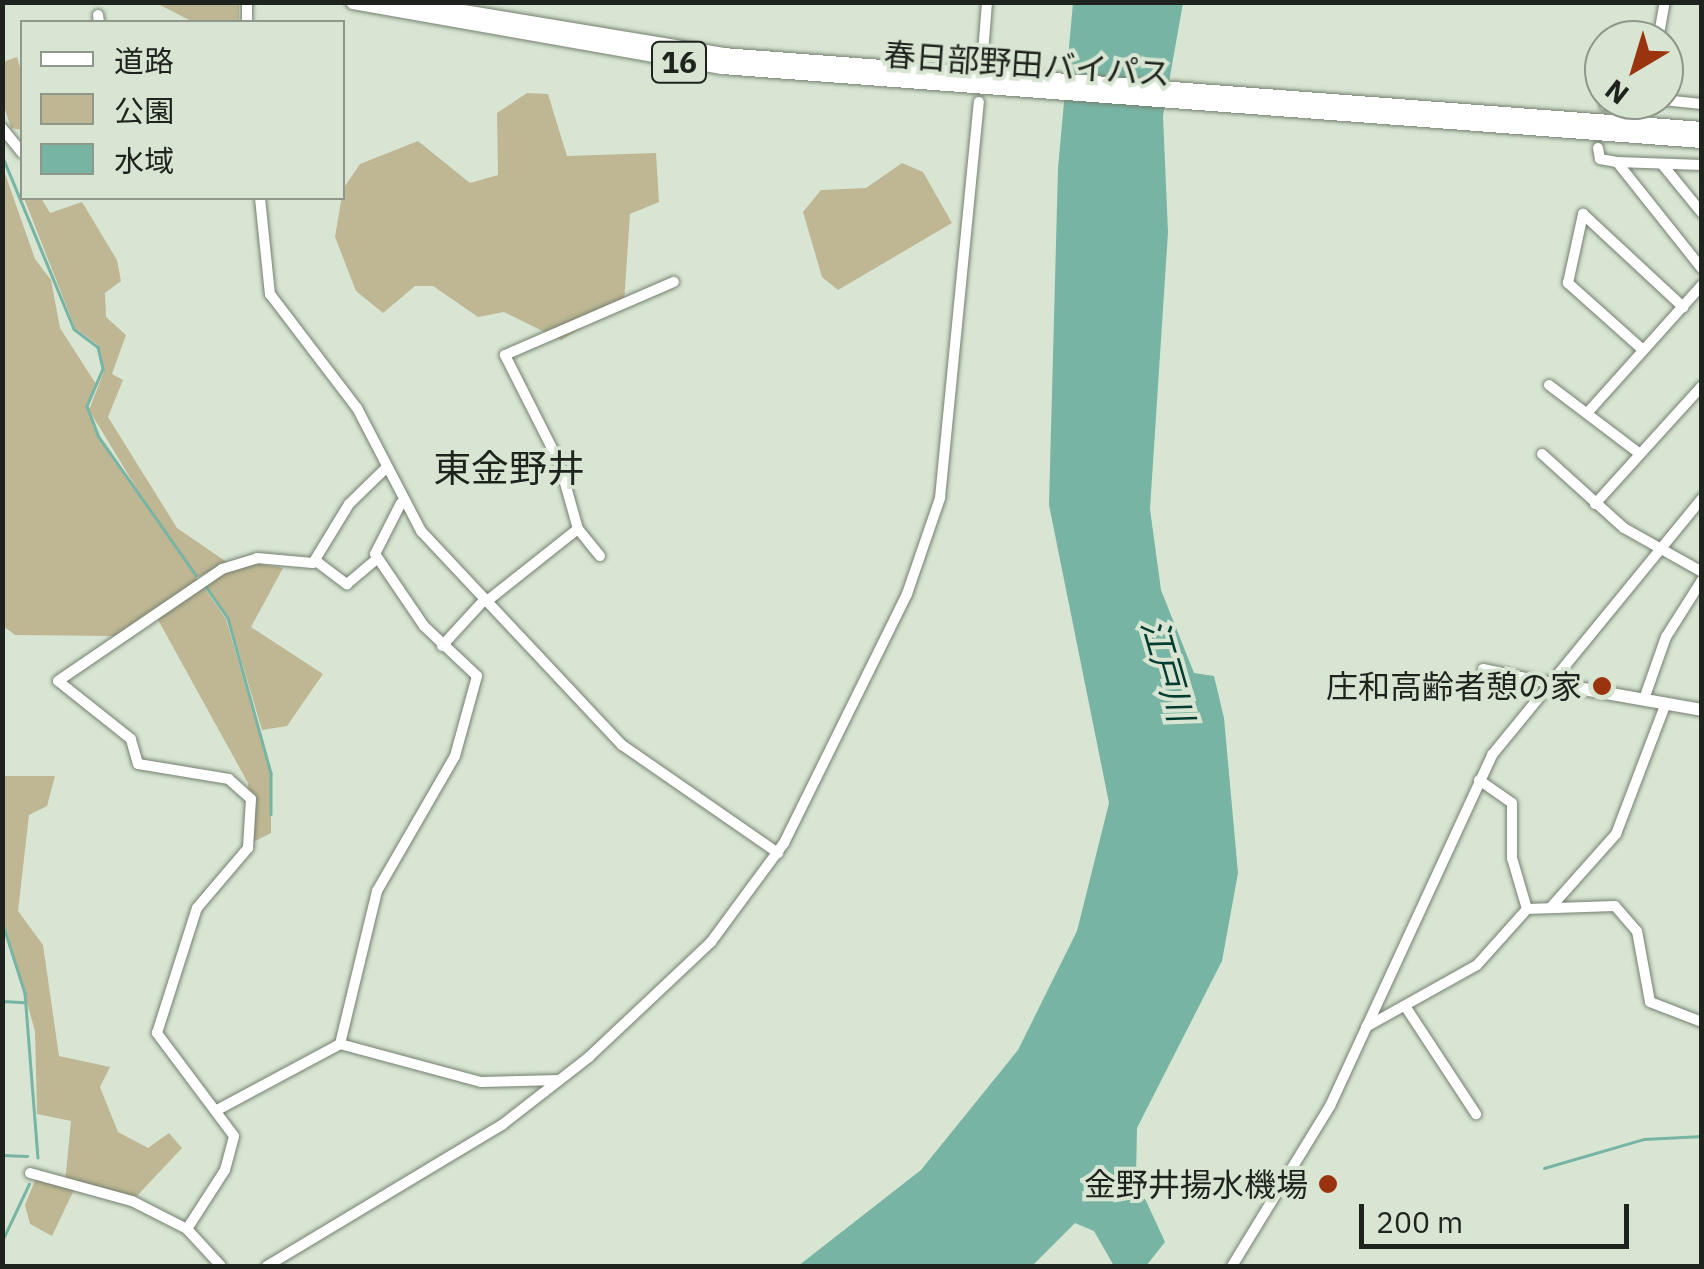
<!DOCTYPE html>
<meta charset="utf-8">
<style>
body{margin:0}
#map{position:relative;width:1704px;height:1269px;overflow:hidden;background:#d8e5d3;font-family:"IBM Plex Sans","Noto Sans JP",sans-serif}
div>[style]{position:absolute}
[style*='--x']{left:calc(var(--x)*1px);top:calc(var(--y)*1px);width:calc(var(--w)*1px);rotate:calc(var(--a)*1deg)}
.green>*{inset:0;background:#bfb793}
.water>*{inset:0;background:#78b4a4}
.stream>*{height:2.5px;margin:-1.25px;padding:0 1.25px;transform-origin:1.25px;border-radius:1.25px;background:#78b4a4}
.roads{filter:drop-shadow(0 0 2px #758070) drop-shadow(0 0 2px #758070)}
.minor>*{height:10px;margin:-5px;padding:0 5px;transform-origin:5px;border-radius:5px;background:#fff}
.major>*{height:12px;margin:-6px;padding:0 6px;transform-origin:6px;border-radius:6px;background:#fff}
.highway>*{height:14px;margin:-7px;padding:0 7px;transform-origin:7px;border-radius:7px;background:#fff}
.dots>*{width:28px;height:28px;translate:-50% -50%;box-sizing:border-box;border:5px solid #d8e5d3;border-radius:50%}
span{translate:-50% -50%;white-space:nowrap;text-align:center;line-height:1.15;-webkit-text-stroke:8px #d8e5d3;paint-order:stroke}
.shield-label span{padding:2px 8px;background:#d8e5d3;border:2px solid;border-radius:8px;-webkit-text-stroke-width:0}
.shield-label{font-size:30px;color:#1f231d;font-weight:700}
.street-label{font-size:32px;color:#1f231d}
.poi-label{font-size:32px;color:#1f231d}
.right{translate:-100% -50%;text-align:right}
.water-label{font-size:35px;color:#033c31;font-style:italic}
.quarter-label{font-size:38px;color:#1f231d}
.frame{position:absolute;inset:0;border:5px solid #1f231d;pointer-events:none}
.legend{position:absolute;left:20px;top:20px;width:325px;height:180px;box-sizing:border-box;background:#d8e5d3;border:2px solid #8e978a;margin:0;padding:12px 18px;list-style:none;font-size:30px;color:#1f231d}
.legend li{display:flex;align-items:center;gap:20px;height:50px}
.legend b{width:50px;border:2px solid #8e978a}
.north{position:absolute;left:1584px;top:20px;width:100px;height:100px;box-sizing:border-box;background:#d8e5d3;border:2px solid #8e978a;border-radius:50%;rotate:218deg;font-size:28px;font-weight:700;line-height:40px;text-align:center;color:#1f231d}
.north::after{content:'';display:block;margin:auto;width:35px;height:45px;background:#9a340e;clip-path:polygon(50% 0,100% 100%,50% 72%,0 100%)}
.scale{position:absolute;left:1359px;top:1204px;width:270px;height:45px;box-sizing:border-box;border:5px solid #1f231d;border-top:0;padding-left:12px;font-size:30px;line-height:35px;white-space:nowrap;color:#1f231d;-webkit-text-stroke:8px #d8e5d3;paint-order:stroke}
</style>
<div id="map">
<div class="green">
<div style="clip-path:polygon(156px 3px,239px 4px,239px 22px,193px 22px)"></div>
<div style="clip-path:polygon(17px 57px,22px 74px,22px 130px,11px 128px,3px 103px,3px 62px)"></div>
<div style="clip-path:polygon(527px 93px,548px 94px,567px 156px,656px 153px,659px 202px,630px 214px,624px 303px,561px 340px,504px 312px,478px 317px,433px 286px,415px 286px,383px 313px,356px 291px,335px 237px,343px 189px,360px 164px,418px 141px,470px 183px,498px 175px,497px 113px)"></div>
<div style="clip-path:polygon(902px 163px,923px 172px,952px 223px,838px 290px,822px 277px,803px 212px,821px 190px,866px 188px)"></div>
<div style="clip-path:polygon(2px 165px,35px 259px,51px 280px,60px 328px,96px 384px,86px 405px,99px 439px,157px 522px,89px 410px,104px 371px,98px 345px,75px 328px,24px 198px,41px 198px,50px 213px,82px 202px,117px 260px,121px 281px,105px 293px,106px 317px,126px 335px,112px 374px,123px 380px,108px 417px,177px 528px,228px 563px,199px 577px,175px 546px,198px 580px,114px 636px,15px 635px,3px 626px)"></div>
<div style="clip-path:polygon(249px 562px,283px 568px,251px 627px,323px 674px,287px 726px,262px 730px,229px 619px,204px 583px)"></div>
<div style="clip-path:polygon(202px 584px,226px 619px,271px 773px,271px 833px,251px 843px,248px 783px,157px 618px)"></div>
<div style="clip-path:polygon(2px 776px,55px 776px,47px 806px,29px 815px,18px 911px,43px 945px,59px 1056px,110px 1067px,100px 1087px,118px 1132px,148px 1148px,169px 1133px,182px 1148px,135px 1198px,65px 1183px,71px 1121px,37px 1114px,35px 1031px,3px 918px)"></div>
<div style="clip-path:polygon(36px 1178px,74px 1190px,52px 1236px,30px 1224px,25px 1205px)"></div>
</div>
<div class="water">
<div style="clip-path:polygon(1073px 3px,1183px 3px,1163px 116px,1168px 232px,1150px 509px,1161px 590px,1194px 673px,1214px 676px,1224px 718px,1238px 873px,1222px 961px,1137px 1128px,1136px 1179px,1165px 1242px,1146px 1266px,1114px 1266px,1094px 1231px,1075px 1223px,1032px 1266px,798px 1266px,921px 1170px,1018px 1050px,1077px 931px,1109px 803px,1049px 505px,1058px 168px)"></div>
</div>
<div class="stream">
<div style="--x:2;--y:155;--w:188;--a:67.5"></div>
<div style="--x:74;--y:329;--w:30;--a:37"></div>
<div style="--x:98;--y:347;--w:23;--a:77"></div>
<div style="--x:103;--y:369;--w:40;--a:113.4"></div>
<div style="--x:87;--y:406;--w:33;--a:69"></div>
<div style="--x:99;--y:437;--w:169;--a:54.9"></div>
<div style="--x:205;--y:585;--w:40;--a:55.1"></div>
<div style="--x:228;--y:618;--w:161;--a:74.5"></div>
<div style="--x:271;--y:773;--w:41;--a:90"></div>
<div style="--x:2;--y:921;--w:76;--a:72.3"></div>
<div style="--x:25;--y:993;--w:165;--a:85.5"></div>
<div style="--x:2;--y:1001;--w:22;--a:3"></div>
<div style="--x:2;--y:1155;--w:25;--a:2"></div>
<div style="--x:1544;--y:1168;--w:104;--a:-16.2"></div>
<div style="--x:1644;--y:1139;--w:58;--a:-3"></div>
<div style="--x:2;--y:1241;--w:63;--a:-64.7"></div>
</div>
<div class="roads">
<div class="minor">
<div style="--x:98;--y:15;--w:7;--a:82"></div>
<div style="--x:247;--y:22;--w:20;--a:-90"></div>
<div style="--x:1658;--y:40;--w:39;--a:-80"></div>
<div style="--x:982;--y:66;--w:64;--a:-85.5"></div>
<div style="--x:1663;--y:100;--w:39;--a:6"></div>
<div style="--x:1605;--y:105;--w:5;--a:-79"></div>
<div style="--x:2;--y:128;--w:32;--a:51"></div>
<div style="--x:1598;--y:148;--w:11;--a:80"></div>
<div style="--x:1600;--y:159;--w:17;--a:10"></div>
<div style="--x:1617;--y:162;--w:85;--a:2"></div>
<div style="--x:1617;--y:162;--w:137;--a:51.5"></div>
<div style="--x:1662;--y:164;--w:63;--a:50.8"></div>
<div style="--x:260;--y:198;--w:97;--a:84.1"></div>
<div style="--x:270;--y:294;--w:143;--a:52.7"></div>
<div style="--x:357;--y:408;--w:139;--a:62.5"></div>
<div style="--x:421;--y:531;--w:294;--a:46.8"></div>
<div style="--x:622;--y:745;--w:190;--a:34.7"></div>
<div style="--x:1643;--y:350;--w:101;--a:-138.2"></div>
<div style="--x:1568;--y:283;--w:71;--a:-77.7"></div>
<div style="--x:1583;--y:214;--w:137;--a:42.9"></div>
<div style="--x:1549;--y:385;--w:113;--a:37.1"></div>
<div style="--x:1589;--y:411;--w:169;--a:-48.1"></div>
<div style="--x:1542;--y:454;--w:110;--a:42.1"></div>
<div style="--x:1624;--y:528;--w:90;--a:29.4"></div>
<div style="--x:1595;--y:504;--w:159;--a:-47.8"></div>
<div style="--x:600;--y:556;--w:35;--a:-129"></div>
<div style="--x:578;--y:529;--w:70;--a:-105.8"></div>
<div style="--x:559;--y:462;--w:120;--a:-116.8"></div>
<div style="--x:505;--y:355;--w:184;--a:-23.4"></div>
<div style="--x:316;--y:561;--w:39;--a:37"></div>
<div style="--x:347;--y:584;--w:40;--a:-40"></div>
<div style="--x:487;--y:601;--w:116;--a:-38.4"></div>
<div style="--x:442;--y:646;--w:64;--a:-47.5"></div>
<div style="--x:1483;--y:669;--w:67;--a:12"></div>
<div style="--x:1644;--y:699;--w:66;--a:-70.5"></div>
<div style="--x:1666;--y:637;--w:67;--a:-57.7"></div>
<div style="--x:1479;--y:780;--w:40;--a:34.9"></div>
<div style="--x:1512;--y:803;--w:55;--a:90"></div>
<div style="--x:1512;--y:858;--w:53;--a:73.6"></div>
<div style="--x:1551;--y:907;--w:98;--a:-48.3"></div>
<div style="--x:1616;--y:834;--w:140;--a:-69.1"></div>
<div style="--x:1407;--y:1009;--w:126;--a:56.7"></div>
<div style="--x:1366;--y:1027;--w:127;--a:-29.2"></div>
<div style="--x:1477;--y:965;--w:75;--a:-48.2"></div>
<div style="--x:1527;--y:909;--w:88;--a:-2"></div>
<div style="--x:1615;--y:906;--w:33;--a:49"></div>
<div style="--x:1637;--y:931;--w:72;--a:79.6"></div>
<div style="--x:1650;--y:1002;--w:56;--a:21"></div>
<div style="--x:340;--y:1044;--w:157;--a:-76.4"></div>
<div style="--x:377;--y:891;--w:156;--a:-60"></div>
<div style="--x:455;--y:756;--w:83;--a:-74.6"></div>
<div style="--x:477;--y:676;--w:73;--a:-136.7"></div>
<div style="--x:424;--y:626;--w:87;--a:-124.2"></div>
<div style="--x:375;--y:554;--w:57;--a:-63"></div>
<div style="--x:219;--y:1109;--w:137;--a:-28.2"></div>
<div style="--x:340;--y:1044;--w:146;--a:15.1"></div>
<div style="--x:481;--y:1082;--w:78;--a:-1.5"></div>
<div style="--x:30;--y:1173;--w:106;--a:15.4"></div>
<div style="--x:132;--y:1201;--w:62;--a:27"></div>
<div style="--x:187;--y:1229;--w:50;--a:47.4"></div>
<div style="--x:187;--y:1229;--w:70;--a:-57.2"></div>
<div style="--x:225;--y:1170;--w:35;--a:-75"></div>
<div style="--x:234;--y:1136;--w:129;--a:-126.8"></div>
<div style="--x:157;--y:1033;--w:131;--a:-72.3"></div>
<div style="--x:197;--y:908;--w:79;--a:-49.6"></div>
<div style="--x:248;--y:848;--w:49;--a:-86.5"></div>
<div style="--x:251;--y:799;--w:30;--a:-138"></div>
<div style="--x:229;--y:779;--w:92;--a:-170.6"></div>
<div style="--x:138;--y:764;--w:26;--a:-106"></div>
<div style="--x:131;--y:739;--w:93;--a:-141.5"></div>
<div style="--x:58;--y:681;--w:199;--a:-34.3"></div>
<div style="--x:222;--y:569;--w:37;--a:-17"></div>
<div style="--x:257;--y:558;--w:56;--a:5.1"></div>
<div style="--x:313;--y:563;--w:69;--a:-58.6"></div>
<div style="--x:349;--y:504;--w:50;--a:-44.2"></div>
<div style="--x:267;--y:1266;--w:275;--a:-31"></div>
<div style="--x:503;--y:1124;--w:109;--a:-37.9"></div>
<div style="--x:589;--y:1057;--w:168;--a:-43.3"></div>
<div style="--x:711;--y:942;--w:123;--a:-53.6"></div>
<div style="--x:784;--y:843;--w:278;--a:-63.7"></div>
<div style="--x:907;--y:594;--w:102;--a:-71"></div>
<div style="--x:940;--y:498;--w:398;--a:-84.4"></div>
<div style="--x:1232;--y:1266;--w:188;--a:-58.5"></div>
<div style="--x:1330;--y:1106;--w:387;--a:-65.2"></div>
<div style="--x:1492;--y:755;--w:332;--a:-50.7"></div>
</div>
<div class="major">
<div style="--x:1549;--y:683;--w:155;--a:10"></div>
</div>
<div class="highway">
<div style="--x:353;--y:2;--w:375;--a:10"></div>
<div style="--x:722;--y:67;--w:983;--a:4.32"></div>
<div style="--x:404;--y:2;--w:323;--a:9.4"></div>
<div style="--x:723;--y:55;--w:982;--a:4.32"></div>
</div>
</div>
<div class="dots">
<div style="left:1602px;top:686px;background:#9a340e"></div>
<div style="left:1328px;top:1184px;background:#9a340e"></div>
</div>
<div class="shield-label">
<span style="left:679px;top:62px">16</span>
</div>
<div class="street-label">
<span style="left:1027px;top:64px;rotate:4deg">春日部野田バイパス</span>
</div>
<div class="poi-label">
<span class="right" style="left:1582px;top:686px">庄和高齢者憩の家</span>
<span class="right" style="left:1308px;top:1184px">金野井揚水機場</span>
</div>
<div class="water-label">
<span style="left:1168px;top:670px;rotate:74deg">江戸川</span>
</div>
<div class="quarter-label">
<span style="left:509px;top:468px">東金野井</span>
</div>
<div class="frame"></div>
<ul class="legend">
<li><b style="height:12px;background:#fff"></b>道路</li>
<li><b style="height:28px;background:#bfb793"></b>公園</li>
<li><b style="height:28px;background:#78b4a4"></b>水域</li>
</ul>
<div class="north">N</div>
<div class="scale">200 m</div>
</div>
